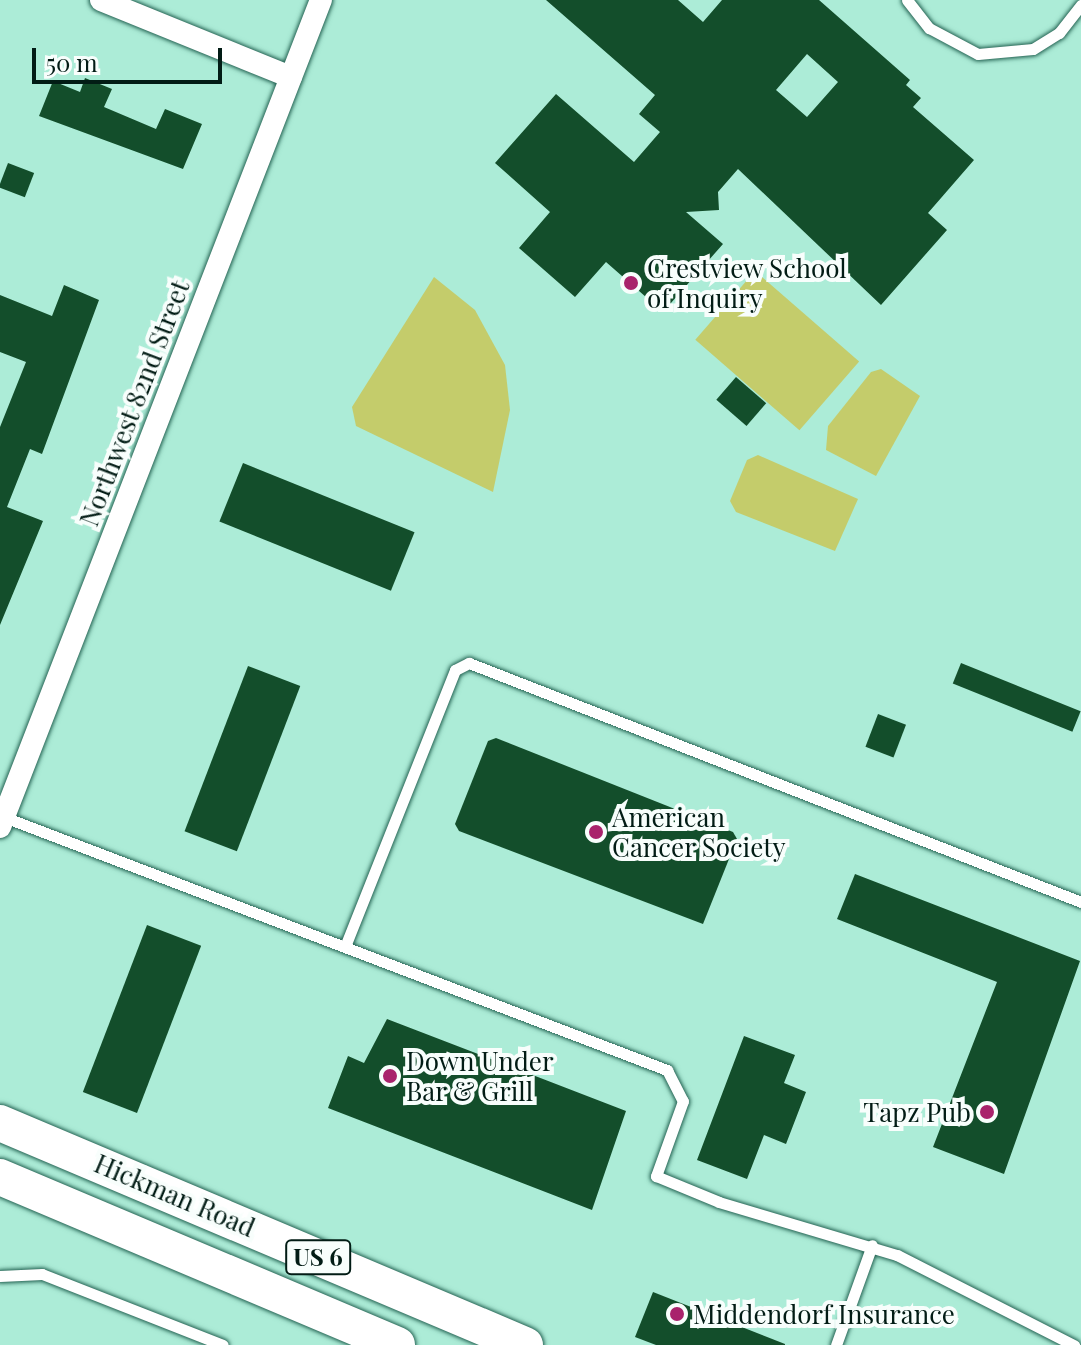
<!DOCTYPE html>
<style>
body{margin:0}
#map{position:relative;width:1081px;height:1345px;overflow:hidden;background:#acecd7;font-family:"Playfair Display",serif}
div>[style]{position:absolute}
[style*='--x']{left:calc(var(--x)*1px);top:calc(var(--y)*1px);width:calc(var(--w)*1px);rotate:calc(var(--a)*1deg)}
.green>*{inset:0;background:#c4cc6b;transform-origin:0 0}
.building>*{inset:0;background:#134e2b;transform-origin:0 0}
.roads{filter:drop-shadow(0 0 2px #246353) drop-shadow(0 0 2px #246353)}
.service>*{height:11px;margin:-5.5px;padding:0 5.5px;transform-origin:5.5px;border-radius:5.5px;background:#fff}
.minor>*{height:22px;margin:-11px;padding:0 11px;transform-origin:11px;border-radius:11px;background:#fff}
.primary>*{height:36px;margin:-18px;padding:0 18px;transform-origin:18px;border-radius:18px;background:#fff}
.dots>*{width:22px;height:22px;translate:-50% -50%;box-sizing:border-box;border:4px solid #f8fefc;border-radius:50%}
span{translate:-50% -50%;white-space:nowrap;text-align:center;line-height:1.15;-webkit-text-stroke:8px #f8fefc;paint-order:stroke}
.shield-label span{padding:2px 6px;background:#f8fefc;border:2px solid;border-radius:6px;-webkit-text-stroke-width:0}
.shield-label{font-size:24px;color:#021c15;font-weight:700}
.poi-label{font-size:26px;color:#021c15}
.left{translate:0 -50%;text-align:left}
.right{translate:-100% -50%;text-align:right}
.street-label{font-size:26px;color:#021c15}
.scale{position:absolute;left:32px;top:48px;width:190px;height:36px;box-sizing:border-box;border:4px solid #021c15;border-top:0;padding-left:10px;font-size:24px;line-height:28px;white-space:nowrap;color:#021c15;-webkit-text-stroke:6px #f8fefc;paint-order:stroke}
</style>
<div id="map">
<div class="green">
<div style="left:755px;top:271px;width:138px;height:91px;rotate:41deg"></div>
<div style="clip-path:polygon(434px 277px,475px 310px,505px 365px,510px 410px,493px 492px,356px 426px,352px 407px)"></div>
<div style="clip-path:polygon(881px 369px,920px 396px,876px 476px,826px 450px,828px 426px,871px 372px)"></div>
<div style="clip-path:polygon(758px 455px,858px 499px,835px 551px,736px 512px,730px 501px,747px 460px)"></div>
</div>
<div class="building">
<div style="clip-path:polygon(evenodd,546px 0,678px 0,703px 22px,722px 0,819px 0,910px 80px,906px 85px,921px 98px,913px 107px,974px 160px,928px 213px,947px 230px,881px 305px,738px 169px,718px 192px,719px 210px,686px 212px,723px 244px,663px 312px,606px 262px,575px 297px,519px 248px,550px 212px,495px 163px,556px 94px,634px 162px,660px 132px,639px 114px,655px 95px,546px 0,807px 54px,838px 82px,807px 117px,776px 90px,807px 54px)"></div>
<div style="clip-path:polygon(85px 78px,112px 89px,104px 107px,156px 129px,165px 109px,202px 124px,183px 169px,39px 116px,53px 81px,80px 92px)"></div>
<div style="left:8px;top:163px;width:28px;height:26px;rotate:21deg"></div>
<div style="clip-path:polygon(64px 285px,99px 300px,42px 454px,30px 449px,7px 507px,43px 521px,0 625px,0 427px,26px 362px,0 352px,0 295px,52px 316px)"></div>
<div style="left:736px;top:377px;width:40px;height:30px;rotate:41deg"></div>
<div style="left:243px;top:463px;width:185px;height:63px;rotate:22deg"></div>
<div style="left:961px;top:663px;width:129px;height:22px;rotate:22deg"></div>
<div style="left:248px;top:666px;width:56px;height:177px;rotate:21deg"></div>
<div style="left:878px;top:714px;width:30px;height:35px;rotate:21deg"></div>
<div style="clip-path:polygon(496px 738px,733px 832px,737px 839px,703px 924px,459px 831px,455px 824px,488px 741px)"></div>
<div style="clip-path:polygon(855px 874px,1080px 961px,1004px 1174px,933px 1147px,997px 982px,837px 919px)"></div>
<div style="left:147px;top:925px;width:58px;height:179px;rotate:21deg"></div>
<div style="clip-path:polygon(387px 1019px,626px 1111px,592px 1210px,328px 1108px,348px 1056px,364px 1063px)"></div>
<div style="clip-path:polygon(744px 1036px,795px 1055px,784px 1083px,806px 1092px,786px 1144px,764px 1135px,747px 1179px,697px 1160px)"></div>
<div style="clip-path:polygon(653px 1292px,785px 1344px,785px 1345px,656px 1345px,635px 1337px)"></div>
</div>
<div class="roads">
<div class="service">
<div style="--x:907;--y:0;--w:36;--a:52"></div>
<div style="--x:929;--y:28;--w:55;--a:28"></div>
<div style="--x:978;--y:54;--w:55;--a:-5.2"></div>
<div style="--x:1033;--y:49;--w:31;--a:-32"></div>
<div style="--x:1059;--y:33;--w:36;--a:-52"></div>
<div style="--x:4;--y:817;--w:710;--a:20.89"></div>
<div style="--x:667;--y:1070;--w:35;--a:63"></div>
<div style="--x:683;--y:1101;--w:80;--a:109.8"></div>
<div style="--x:656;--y:1176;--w:68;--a:22.4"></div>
<div style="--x:719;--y:1202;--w:186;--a:16.6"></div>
<div style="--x:897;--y:1255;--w:199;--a:27"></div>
<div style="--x:346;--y:944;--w:295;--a:-68.3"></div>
<div style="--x:455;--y:670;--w:16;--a:-27"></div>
<div style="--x:469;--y:663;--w:657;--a:21.33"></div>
<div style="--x:0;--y:1276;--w:42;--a:-2.7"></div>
<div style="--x:42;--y:1274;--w:194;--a:21.4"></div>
<div style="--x:836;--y:1345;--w:106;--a:-70.2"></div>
</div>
<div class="minor">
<div style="--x:101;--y:0;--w:205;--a:22.1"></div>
<div style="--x:0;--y:827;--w:887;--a:-68.79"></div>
</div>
<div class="primary">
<div style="--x:0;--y:1123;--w:570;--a:22.92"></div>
<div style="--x:0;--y:1177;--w:431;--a:22.9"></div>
</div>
</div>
<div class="dots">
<div style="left:631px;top:283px;background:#a9236c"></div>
<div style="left:596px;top:832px;background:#a9236c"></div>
<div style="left:390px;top:1076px;background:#a9236c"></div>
<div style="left:987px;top:1112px;background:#a9236c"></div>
<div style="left:677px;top:1314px;background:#a9236c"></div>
</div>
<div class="shield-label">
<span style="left:318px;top:1257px">US 6</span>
</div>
<div class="poi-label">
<span class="left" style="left:647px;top:283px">Crestview School<br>of Inquiry</span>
<span class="left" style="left:612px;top:832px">American<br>Cancer Society</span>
<span class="left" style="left:406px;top:1076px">Down Under<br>Bar &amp; Grill</span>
<span class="right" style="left:971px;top:1112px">Tapz Pub</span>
<span class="left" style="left:693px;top:1314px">Middendorf Insurance</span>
</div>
<div class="street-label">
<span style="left:134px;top:403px;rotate:-69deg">Northwest 82nd Street</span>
<span style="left:175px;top:1195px;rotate:23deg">Hickman Road</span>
</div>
<div class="scale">50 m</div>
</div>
